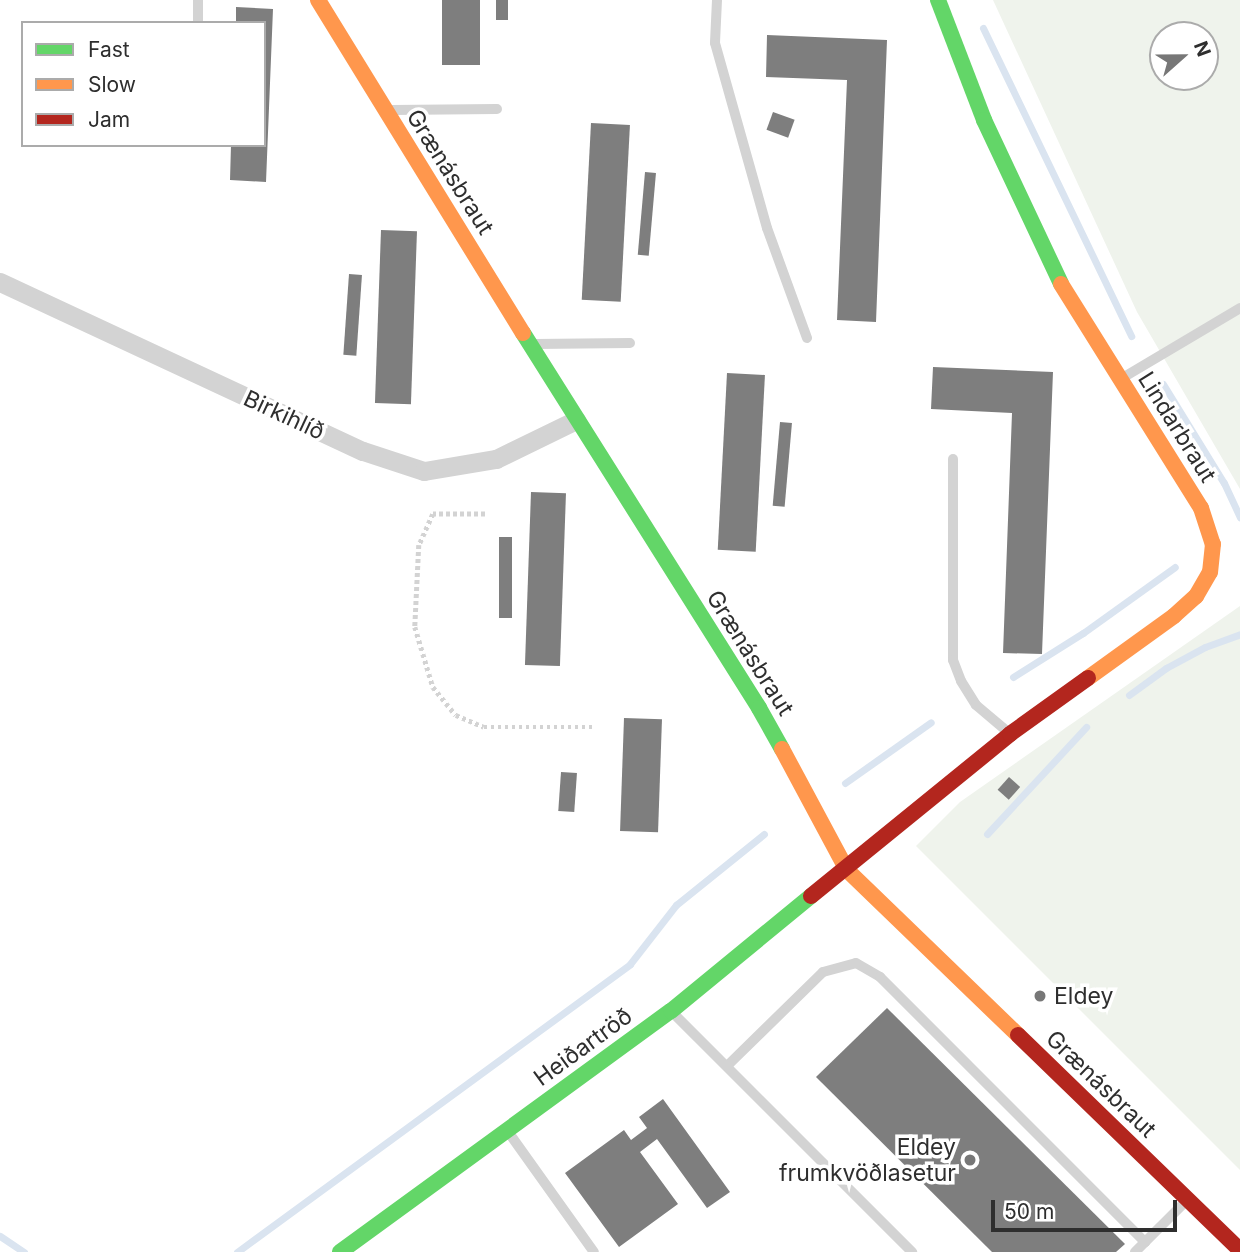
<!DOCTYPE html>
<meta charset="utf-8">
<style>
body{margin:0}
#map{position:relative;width:1240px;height:1252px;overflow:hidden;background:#fff;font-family:Inter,sans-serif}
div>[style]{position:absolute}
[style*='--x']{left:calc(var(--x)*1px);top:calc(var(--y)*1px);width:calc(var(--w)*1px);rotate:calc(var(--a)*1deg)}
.green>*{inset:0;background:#eff3ec}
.stream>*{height:7px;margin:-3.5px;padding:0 3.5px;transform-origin:3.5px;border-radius:3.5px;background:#dae4f0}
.building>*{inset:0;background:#7e7e7e;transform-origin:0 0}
.path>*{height:4.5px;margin-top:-2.25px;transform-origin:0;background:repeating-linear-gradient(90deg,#d3d3d3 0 3.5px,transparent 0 7px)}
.lane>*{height:10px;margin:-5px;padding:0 5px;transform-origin:5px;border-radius:5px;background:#d3d3d3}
.street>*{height:19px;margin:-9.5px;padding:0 9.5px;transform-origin:9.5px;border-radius:9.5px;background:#d3d3d3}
.fast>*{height:16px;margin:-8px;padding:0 8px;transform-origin:8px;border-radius:8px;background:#63d668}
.slow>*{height:16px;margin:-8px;padding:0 8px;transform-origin:8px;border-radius:8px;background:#ff974d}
.jam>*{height:16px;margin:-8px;padding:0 8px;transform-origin:8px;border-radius:8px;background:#b3261e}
.dots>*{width:19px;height:19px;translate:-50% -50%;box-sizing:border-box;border:4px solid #fff;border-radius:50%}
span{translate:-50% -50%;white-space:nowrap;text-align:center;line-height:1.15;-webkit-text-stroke:7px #fff;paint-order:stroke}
.street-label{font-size:23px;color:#2e2e2e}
.poi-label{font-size:23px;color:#2e2e2e}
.left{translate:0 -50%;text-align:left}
.right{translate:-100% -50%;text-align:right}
.legend{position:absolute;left:21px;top:21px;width:245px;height:126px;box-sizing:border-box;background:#fff;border:2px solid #ababab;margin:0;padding:9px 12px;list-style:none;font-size:21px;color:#2e2e2e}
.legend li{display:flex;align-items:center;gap:14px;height:35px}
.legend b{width:35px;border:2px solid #ababab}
.north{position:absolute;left:1149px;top:21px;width:70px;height:70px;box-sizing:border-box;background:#fff;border:2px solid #ababab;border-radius:50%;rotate:69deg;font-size:19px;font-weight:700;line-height:28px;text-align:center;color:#2e2e2e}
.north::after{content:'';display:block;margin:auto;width:24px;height:32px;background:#777;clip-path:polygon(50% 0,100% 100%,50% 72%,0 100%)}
.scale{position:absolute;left:991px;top:1200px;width:186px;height:32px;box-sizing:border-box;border:4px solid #2e2e2e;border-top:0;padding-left:9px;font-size:21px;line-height:24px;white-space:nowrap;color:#2e2e2e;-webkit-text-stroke:5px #fff;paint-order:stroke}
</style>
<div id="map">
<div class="green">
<div style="clip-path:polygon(evenodd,993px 0,1240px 0,1240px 489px,1137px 312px,993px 0,1163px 35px,1205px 35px,1205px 77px,1163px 77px,1163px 35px)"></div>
<div style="clip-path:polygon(1240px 606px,1240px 1170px,916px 846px,960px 802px)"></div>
</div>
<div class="stream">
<div style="--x:983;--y:28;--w:342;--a:64.3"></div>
<div style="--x:1163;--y:384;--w:116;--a:58.4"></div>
<div style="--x:1224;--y:483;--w:38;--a:65"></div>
<div style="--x:1013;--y:677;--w:83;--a:-32.2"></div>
<div style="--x:1083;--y:633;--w:113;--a:-35.7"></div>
<div style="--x:1129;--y:695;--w:46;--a:-36.1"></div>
<div style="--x:1166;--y:668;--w:44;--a:-28.3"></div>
<div style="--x:1205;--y:647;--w:37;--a:-20"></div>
<div style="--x:845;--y:783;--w:105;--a:-35.3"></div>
<div style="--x:987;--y:834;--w:146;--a:-47.2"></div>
<div style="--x:0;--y:1236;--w:29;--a:34"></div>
<div style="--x:237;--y:1252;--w:487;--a:-36.2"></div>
<div style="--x:630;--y:964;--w:75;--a:-52.1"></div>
<div style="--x:676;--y:905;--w:113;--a:-38.9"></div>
</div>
<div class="building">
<div style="left:442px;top:0;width:38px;height:65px"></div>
<div style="left:496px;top:0;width:12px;height:20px"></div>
<div style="clip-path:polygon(236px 7px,273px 9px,266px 182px,230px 180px,231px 145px,264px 145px,264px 23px,236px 23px)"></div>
<div style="clip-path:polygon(767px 35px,887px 40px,876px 322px,837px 320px,847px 80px,766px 77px)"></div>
<div style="left:773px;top:112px;width:23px;height:19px;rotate:20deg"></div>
<div style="left:591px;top:123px;width:39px;height:177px;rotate:3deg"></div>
<div style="left:645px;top:172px;width:11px;height:83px;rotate:5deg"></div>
<div style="left:381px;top:230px;width:36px;height:173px;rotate:2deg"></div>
<div style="left:349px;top:274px;width:13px;height:81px;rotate:4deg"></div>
<div style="clip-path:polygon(933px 367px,1053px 372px,1042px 654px,1003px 653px,1012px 413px,931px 409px)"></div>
<div style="left:727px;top:373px;width:38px;height:177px;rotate:3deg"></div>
<div style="left:780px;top:422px;width:12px;height:84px;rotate:5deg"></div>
<div style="left:531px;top:492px;width:35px;height:173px;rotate:2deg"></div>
<div style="left:499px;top:537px;width:13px;height:81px"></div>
<div style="left:624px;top:718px;width:38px;height:113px;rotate:2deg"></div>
<div style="left:561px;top:772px;width:16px;height:39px;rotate:4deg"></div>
<div style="left:1009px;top:777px;width:15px;height:17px;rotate:42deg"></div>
<div style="clip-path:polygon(887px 1008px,1125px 1244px,1116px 1252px,992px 1252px,816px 1077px)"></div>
<div style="clip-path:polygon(663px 1099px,730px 1192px,707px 1208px,657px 1139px,640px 1152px,678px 1204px,619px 1247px,565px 1173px,624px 1130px,631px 1140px,647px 1128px,639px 1117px)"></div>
</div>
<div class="path">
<div style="--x:485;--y:514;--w:52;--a:180"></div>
<div style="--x:433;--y:514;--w:34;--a:114"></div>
<div style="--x:419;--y:545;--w:82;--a:92.8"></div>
<div style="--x:415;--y:627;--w:63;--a:73.3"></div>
<div style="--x:433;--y:687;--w:36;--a:51"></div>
<div style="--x:456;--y:715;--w:30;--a:23"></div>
<div style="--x:484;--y:727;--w:110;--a:0"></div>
</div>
<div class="lane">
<div style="--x:198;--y:0;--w:23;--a:90"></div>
<div style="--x:717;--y:0;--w:43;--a:92.7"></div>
<div style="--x:715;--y:43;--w:192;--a:74.3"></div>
<div style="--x:767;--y:228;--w:117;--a:70"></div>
<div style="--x:392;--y:110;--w:105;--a:-0.5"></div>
<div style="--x:535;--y:344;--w:95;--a:-0.6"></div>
<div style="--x:1124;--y:377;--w:135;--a:-30.7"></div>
<div style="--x:953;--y:459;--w:201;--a:90"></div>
<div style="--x:953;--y:660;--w:22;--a:69"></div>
<div style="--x:961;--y:681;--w:28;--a:58"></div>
<div style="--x:976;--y:705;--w:42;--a:40.2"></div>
<div style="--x:674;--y:1014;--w:337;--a:45"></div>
<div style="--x:727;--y:1066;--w:134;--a:-44.4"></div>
<div style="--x:823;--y:972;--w:34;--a:-15"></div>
<div style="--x:856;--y:963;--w:28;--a:30"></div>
<div style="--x:880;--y:977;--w:375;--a:45"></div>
<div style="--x:509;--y:1133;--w:146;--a:54.5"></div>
<div style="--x:1135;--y:1252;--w:74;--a:-45"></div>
</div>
<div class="street">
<div style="--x:0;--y:282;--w:400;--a:25"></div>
<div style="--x:363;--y:451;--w:64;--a:18.2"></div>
<div style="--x:424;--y:471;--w:73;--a:-9.5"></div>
<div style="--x:496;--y:459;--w:89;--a:-26"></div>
</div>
<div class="fast">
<div style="--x:938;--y:0;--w:129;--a:69"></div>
<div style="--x:984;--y:120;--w:181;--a:64.8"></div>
<div style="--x:523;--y:333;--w:443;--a:57.8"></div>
<div style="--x:759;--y:708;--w:47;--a:60.7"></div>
<div style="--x:340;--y:1252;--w:409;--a:-36.1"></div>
<div style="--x:671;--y:1011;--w:181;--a:-39.4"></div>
</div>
<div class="slow">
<div style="--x:318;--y:0;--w:391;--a:58.4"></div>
<div style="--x:1061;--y:284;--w:264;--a:58"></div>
<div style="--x:1201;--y:508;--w:38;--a:72"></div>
<div style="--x:1213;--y:544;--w:28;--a:96"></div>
<div style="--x:1210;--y:572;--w:28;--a:120"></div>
<div style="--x:1196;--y:596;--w:30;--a:138"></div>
<div style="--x:1174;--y:616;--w:106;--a:144.2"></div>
<div style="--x:782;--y:749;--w:137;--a:61.8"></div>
<div style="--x:847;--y:870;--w:238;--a:44"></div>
</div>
<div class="jam">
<div style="--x:811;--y:896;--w:257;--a:-39.1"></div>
<div style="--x:1010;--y:734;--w:96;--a:-35.7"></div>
<div style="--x:1018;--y:1035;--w:309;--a:44.1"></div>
</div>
<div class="dots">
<div style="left:1040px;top:996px;background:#777"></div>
<div style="left:970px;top:1160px;background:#777"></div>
</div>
<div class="street-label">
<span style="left:450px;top:172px;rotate:58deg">Grænásbraut</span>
<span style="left:284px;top:415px;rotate:25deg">Birkihlíð</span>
<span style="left:1177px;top:427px;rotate:58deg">Lindarbraut</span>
<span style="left:750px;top:653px;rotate:58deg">Grænásbraut</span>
<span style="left:583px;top:1047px;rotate:-36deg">Heiðartröð</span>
<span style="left:1101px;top:1084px;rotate:44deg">Grænásbraut</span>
</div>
<div class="poi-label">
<span class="left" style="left:1054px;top:996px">Eldey</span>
<span class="right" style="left:956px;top:1160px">Eldey<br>frumkvöðlasetur</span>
</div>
<ul class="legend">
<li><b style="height:9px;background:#63d668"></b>Fast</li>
<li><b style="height:9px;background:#ff974d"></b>Slow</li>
<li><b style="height:9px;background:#b3261e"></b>Jam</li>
</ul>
<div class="north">N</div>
<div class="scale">50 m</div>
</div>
